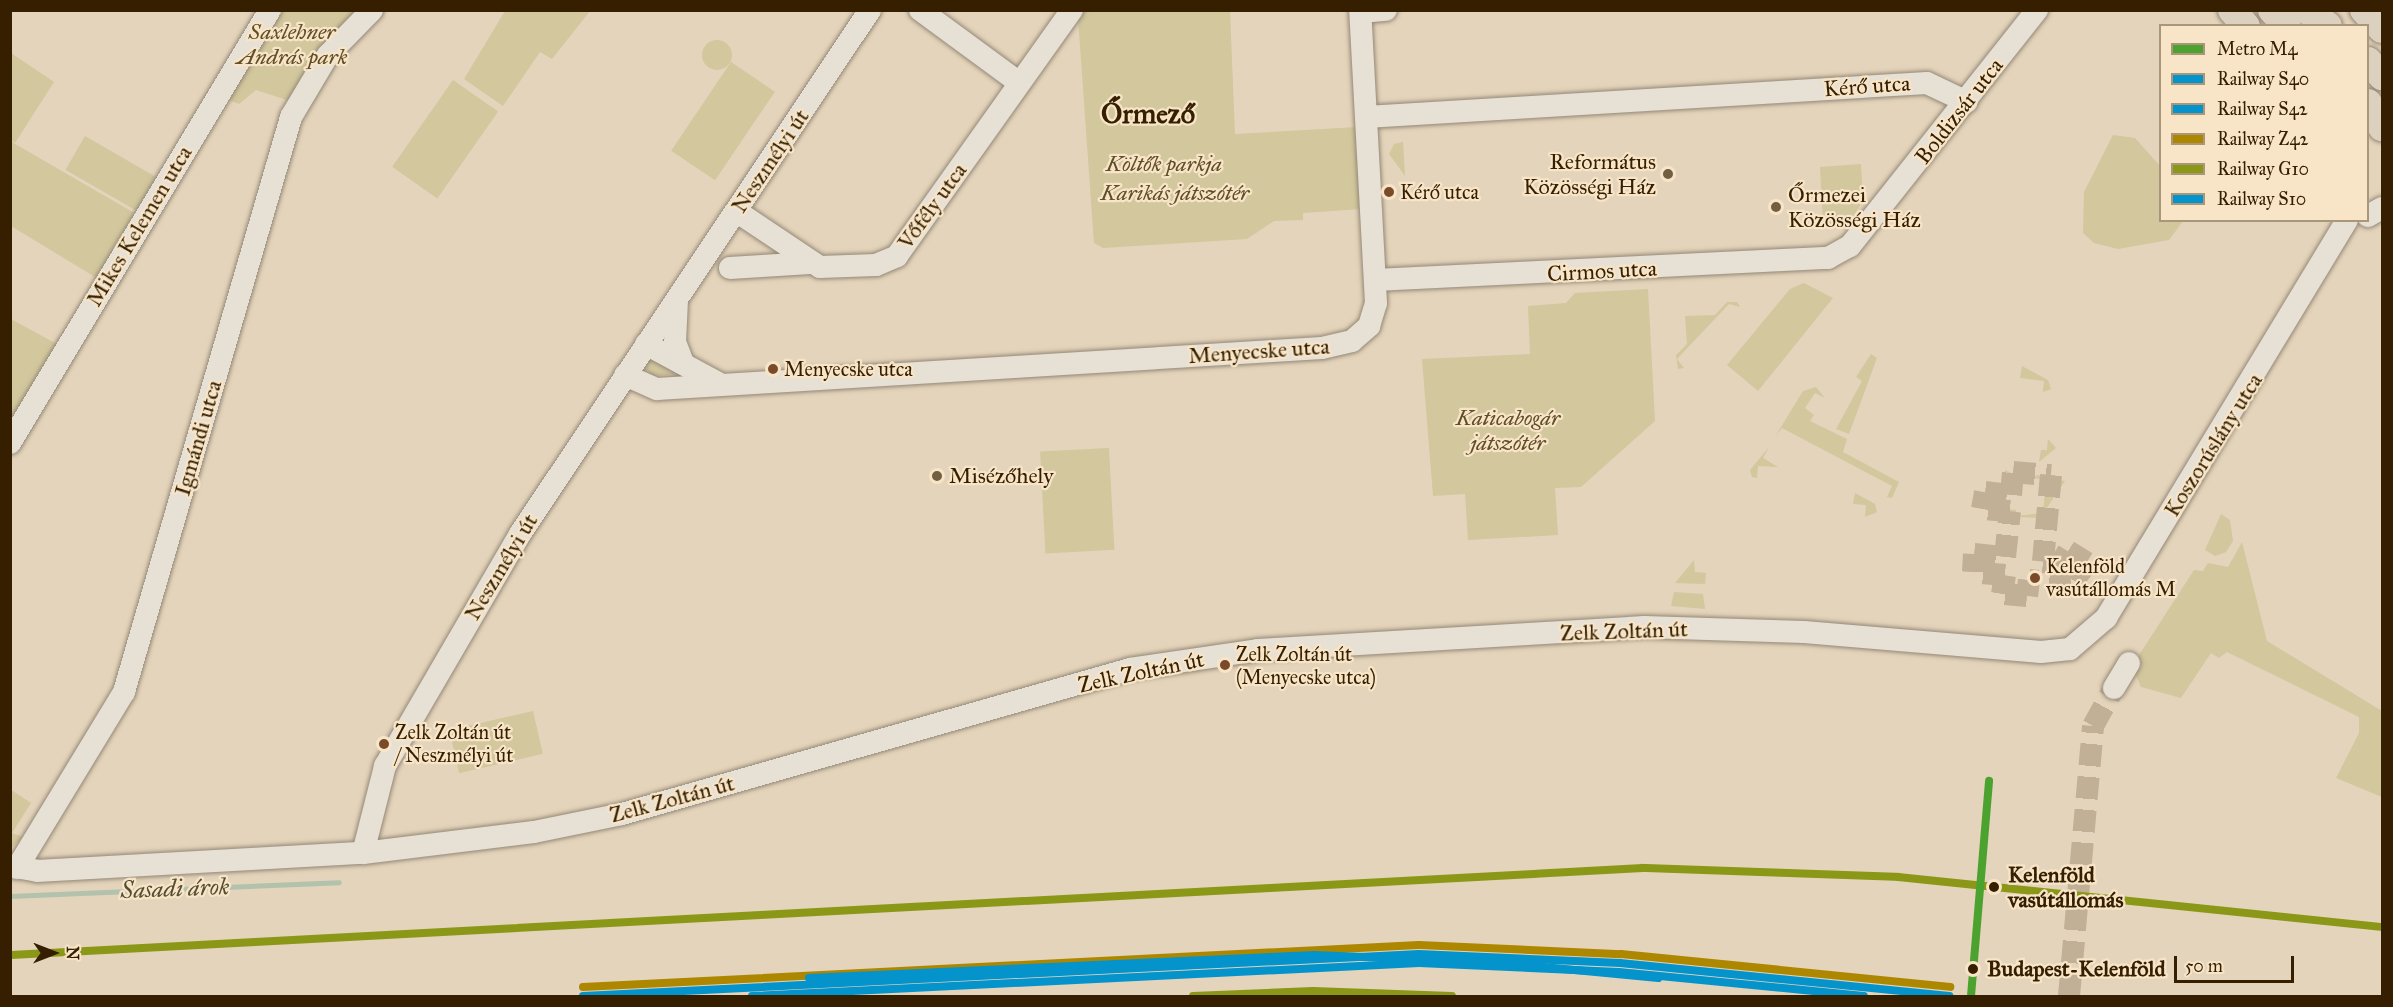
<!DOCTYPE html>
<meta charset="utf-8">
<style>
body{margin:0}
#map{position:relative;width:2393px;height:1007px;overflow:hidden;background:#e4d4bb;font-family:"IM FELL Great Primer",serif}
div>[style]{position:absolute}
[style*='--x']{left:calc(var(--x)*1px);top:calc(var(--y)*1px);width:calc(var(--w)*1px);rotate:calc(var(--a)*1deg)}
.green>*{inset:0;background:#d2c79d;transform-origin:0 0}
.round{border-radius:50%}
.stream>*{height:4.5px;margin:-2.25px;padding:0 2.25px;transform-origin:2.25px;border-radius:2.25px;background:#b2c2ac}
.minor-tunnel>*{height:22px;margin-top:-11px;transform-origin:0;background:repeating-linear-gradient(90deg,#c1b096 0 22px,transparent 0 33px)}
.roads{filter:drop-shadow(0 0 2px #948876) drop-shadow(0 0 2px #948876)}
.minor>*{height:22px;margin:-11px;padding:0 11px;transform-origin:11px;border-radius:11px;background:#e7e0d4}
.major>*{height:28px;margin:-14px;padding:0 14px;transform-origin:14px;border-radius:14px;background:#dcd0be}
.rail-1>*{height:8px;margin:-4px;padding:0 4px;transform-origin:4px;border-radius:4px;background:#0593cc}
.rail-2>*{height:8px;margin:-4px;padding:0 4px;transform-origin:4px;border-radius:4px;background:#0593cc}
.rail-3>*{height:8px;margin:-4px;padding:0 4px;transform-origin:4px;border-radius:4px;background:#ae8700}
.rail-4>*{height:8px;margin:-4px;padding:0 4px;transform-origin:4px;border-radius:4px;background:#8b9716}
.rail-5>*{height:8px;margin:-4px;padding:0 4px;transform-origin:4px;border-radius:4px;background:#0593cc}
.metro-1>*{height:8px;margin:-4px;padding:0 4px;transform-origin:4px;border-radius:4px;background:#4ca22f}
.dots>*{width:16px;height:16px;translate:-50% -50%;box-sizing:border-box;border:3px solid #f8e5c8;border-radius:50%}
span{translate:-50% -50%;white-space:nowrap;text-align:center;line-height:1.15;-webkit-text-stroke:4.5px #f8e5c8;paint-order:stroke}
.bus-label{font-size:20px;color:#351f00}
.left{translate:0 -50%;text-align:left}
.park-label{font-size:22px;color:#604e28;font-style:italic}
.street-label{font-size:22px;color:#351f00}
.poi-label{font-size:22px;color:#351f00}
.right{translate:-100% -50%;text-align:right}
.stop-label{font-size:22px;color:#351f00;font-weight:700}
.water-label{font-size:24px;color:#544e32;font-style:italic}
.district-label{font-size:28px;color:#351f00;font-weight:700}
.frame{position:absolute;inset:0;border:12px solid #351f00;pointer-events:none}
.legend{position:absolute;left:2159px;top:24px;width:210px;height:198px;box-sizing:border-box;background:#f8e5c8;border:2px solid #aa9678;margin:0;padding:8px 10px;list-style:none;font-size:18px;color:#351f00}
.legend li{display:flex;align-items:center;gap:12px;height:30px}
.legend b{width:30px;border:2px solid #aa9678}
.north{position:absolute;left:24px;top:923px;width:60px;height:60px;-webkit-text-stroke:4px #f8e5c8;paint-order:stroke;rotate:90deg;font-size:16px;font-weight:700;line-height:24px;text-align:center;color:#351f00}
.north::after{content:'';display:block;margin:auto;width:21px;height:27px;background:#351f00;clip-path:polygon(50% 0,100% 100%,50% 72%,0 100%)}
.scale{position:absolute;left:2174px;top:956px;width:120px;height:27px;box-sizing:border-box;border:3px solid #351f00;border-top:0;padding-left:8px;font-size:18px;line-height:21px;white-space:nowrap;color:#351f00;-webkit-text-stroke:4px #f8e5c8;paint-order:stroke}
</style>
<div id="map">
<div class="green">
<div style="clip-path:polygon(1083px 10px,1230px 11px,1235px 134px,1357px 127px,1361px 209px,1303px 213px,1303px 220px,1274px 221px,1247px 239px,1103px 248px,1094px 243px,1078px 18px)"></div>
<div style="clip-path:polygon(277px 11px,365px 11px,295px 95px,287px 100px,256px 90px,239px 104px,223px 98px)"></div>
<div style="clip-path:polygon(505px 11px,590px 11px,552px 59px,540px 52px,503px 106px,464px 79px)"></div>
<div class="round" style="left:702px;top:40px;width:30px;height:30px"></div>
<div style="clip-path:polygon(11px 53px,54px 82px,15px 143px,11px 140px)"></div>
<div style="left:731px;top:62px;width:53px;height:107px;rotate:34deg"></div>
<div style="left:453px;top:80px;width:55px;height:106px;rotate:35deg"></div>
<div style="clip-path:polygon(2113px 135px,2135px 138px,2160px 166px,2160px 220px,2183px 221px,2169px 240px,2118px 249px,2094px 243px,2083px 233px,2084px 192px)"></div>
<div style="left:85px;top:136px;width:85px;height:39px;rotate:30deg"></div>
<div style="clip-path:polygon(10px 141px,143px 218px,105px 283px,11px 226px)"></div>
<div style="clip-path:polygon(1403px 142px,1405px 176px,1389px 154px,1394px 144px)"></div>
<div style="clip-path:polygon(1861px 164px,1863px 201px,1849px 222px,1823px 225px,1820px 167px)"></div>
<div style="clip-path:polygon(1804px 283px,1833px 298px,1758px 391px,1727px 365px,1790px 289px)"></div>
<div style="clip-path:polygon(1648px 289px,1655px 421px,1581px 487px,1555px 488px,1558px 535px,1468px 540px,1465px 494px,1433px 496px,1422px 359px,1530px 354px,1528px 306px,1566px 303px,1575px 293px)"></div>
<div style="clip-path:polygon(1727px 302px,1737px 302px,1740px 307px,1729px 304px,1677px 359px,1684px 368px,1678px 369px,1676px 355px,1687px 344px,1685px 316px,1715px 315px)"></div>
<div style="clip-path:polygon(11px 319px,66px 349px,11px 443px)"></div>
<div style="clip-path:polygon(1871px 354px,1877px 358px,1849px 434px,1836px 429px,1862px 381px,1856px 377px)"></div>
<div style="clip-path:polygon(649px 359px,674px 371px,674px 374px,652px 376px,645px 368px)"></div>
<div style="clip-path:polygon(2022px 366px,2048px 380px,2051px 389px,2043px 392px,2044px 381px,2020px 378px)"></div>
<div style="clip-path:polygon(1816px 387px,1825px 398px,1815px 393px,1805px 408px,1814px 415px,1810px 421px,1847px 439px,1843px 452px,1899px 482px,1892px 498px,1887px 497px,1892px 486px,1782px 428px,1775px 437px,1803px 391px)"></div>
<div style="clip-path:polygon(2048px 439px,2056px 448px,2039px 462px,2041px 450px,2047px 450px)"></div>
<div style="clip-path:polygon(1769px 447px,1763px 458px,1778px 467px,1758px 466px,1757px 478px,1752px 477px,1750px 470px)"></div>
<div style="left:1109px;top:448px;width:102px;height:69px;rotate:87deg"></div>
<div style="clip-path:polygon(2005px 470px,2020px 477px,2008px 476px,2005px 509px,2016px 510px,2016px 516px,2043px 513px,2046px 480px,2034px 478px,2037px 475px,2065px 481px,2040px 518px,2002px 516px)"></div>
<div style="clip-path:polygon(1855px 493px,1875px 504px,1877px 512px,1865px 517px,1866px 505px,1853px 504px)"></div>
<div style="clip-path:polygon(2221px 514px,2230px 520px,2233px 541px,2226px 552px,2215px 556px,2205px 550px)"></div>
<div style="clip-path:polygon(2242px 542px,2267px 641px,2382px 711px,2382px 797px,2336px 778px,2359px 733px,2359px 717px,2227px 652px,2219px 658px,2211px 653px,2181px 698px,2141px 687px,2132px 666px,2194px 570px,2203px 571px,2208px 563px,2228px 567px)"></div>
<div style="clip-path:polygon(1694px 560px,1695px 572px,1706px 573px,1705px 584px,1675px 583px)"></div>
<div style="clip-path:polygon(1674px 592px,1703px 594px,1705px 609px,1671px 606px)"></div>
<div style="left:533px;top:711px;width:44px;height:86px;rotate:77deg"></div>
<div style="clip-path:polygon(10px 789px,31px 803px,12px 833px,23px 837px,11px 848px)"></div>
</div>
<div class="stream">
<div style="--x:10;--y:896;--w:329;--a:-2.4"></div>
</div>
<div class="minor-tunnel">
<div style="--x:2013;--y:472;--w:38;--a:5"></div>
<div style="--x:2051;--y:475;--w:87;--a:95.3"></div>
<div style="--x:2043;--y:562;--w:17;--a:7"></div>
<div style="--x:2060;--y:564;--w:15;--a:-58"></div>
<div style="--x:2068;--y:551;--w:22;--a:32"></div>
<div style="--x:2087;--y:563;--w:26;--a:127"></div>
<div style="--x:2071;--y:584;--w:42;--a:-174.6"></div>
<div style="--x:2029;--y:580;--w:16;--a:97"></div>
<div style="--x:2027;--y:596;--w:25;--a:-175"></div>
<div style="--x:2002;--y:594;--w:19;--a:-81"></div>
<div style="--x:2005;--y:575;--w:32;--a:-175"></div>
<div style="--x:1973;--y:572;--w:18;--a:-87"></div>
<div style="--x:1974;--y:554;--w:31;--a:6"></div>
<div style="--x:2005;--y:557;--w:46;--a:-83.8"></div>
<div style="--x:2010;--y:511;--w:28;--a:-176"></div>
<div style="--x:1982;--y:509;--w:17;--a:-80"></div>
<div style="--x:1985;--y:492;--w:26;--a:7"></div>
<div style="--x:2011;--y:495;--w:23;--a:-85"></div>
<div style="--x:2069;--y:996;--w:271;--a:-84.9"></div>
<div style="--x:2093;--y:726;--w:43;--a:-61.1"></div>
</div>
<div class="roads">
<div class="minor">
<div style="--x:920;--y:10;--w:122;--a:36.3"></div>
<div style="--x:1361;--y:12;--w:25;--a:-5"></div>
<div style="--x:1366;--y:117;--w:562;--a:-3.47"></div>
<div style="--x:1927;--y:83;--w:44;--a:25.4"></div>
<div style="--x:736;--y:211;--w:101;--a:33.7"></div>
<div style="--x:820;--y:267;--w:56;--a:-2"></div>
<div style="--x:876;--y:265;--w:23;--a:-23"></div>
<div style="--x:897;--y:256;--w:302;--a:-54.6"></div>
<div style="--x:2368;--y:216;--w:16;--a:-30"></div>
<div style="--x:730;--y:268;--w:80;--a:-3.6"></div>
<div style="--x:1375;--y:280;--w:454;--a:-2.8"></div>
<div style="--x:1828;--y:258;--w:25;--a:-29"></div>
<div style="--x:1850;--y:246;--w:301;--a:-51.6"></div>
<div style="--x:677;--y:300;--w:42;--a:92.7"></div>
<div style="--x:675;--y:342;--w:22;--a:69"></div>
<div style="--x:646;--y:344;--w:82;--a:28.4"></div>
<div style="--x:625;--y:375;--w:35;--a:24"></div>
<div style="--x:657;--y:389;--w:666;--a:-3.53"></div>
<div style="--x:1322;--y:348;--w:31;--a:-13"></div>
<div style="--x:1352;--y:341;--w:23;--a:-41"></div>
<div style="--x:1369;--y:326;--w:24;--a:-73"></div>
<div style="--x:1376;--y:303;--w:293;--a:-93.1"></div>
<div style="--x:10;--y:443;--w:505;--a:-59.02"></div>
<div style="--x:2114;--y:688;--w:29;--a:-59"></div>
<div style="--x:363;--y:853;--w:90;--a:-75.8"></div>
<div style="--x:385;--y:766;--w:268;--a:-59.8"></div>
<div style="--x:520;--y:534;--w:630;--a:-56.26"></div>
<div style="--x:10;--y:866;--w:27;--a:10"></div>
<div style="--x:37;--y:871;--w:326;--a:-3.2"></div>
<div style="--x:363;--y:853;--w:172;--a:-7"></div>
<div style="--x:534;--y:832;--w:90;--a:-11.6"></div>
<div style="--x:622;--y:814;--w:528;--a:-15.93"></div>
<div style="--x:1130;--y:669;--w:129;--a:-8.4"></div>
<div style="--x:1258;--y:650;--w:387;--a:-3.4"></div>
<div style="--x:1644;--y:627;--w:160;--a:1.8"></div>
<div style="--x:1804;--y:632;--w:238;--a:4.8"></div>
<div style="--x:2041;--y:652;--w:29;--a:-6"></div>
<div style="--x:2070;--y:649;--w:48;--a:-40.7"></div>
<div style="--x:2106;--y:618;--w:465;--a:-58.8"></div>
<div style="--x:17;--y:868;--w:206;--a:-58.7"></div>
<div style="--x:124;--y:692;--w:599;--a:-73.8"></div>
<div style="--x:291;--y:117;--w:72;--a:-59.2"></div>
<div style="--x:328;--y:55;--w:63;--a:-45.6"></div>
</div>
<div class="major">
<div style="--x:2232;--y:10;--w:21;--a:49"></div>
<div style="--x:2272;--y:10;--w:22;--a:47"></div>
<div style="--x:2307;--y:10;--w:26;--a:37"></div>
<div style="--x:2364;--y:10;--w:26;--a:47"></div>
<div style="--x:2368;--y:61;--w:21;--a:47"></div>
<div style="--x:2368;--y:103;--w:28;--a:60"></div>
</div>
</div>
<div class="rail-1">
<div style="--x:583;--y:996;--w:837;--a:-2.88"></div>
<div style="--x:1419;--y:954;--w:201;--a:2.6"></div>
<div style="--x:1620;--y:963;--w:331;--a:5.7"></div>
</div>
<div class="rail-2">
<div style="--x:752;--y:996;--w:668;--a:-2.83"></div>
<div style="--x:1419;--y:963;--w:200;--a:2.6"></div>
<div style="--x:1619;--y:972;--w:246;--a:5.6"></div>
</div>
<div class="rail-3">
<div style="--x:583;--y:987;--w:837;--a:-2.88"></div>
<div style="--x:1419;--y:945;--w:202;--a:2.6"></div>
<div style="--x:1621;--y:954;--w:331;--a:5.7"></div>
</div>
<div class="rail-4">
<div style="--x:11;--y:955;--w:1634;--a:-3.05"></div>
<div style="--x:1643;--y:868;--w:255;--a:2"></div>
<div style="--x:1898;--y:877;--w:485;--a:5.9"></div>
<div style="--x:1193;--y:996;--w:120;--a:-2.4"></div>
<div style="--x:1313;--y:991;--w:139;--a:2.1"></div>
</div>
<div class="rail-5">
<div style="--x:809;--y:978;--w:506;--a:-2.61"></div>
<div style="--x:1314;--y:955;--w:177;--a:2.3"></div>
<div style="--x:1491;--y:962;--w:168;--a:5.5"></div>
</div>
<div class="metro-1">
<div style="--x:1971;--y:996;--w:216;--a:-85.2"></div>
</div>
<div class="dots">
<div style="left:1668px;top:174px;background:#725e41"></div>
<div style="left:1389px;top:192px;background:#7a4b2a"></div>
<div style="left:1776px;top:207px;background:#725e41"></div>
<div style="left:773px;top:369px;background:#7a4b2a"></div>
<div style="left:937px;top:476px;background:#725e41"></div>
<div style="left:2035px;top:578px;background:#7a4b2a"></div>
<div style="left:1225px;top:665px;background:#7a4b2a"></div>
<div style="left:384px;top:744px;background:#7a4b2a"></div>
<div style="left:1994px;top:887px;background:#351f00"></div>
<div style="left:1973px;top:969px;background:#351f00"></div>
</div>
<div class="bus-label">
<span class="left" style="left:1400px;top:192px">Kérő utca</span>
<span class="left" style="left:784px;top:369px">Menyecske utca</span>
<span class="left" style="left:2046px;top:578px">Kelenföld<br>vasútállomás M</span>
<span class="left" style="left:1236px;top:666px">Zelk Zoltán út<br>(Menyecske utca)</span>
<span class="left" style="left:395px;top:744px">Zelk Zoltán út<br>/ Neszmélyi út</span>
</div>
<div class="park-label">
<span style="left:292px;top:44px">Saxlehner<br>András park</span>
<span style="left:1164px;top:164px">Költők parkja</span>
<span style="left:1175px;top:193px">Karikás játszótér</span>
<span style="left:1508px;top:430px">Katicabogár<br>játszótér</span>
</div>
<div class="street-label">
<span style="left:1867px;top:86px;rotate:-4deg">Kérő utca</span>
<span style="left:1959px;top:111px;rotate:-52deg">Boldizsár utca</span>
<span style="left:770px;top:161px;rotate:-56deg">Neszmélyi út</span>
<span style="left:932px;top:206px;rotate:-54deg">Vőfély utca</span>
<span style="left:139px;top:226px;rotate:-59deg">Mikes Kelemen utca</span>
<span style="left:1602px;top:271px;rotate:-3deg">Cirmos utca</span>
<span style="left:1259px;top:351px;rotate:-4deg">Menyecske utca</span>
<span style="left:198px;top:438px;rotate:-74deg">Igmándi utca</span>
<span style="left:2213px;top:445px;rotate:-58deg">Koszorúslány utca</span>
<span style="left:501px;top:567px;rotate:-59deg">Neszmélyi út</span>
<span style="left:1624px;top:631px;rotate:-2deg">Zelk Zoltán út</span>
<span style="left:1141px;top:672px;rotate:-12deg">Zelk Zoltán út</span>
<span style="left:672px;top:799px;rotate:-15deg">Zelk Zoltán út</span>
</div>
<div class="poi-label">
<span class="right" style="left:1656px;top:174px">Református<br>Közösségi Ház</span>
<span class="left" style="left:1788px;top:207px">Őrmezei<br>Közösségi Ház</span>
<span class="left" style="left:949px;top:476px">Misézőhely</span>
</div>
<div class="stop-label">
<span class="left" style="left:2008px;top:887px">Kelenföld<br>vasútállomás</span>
<span class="left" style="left:1987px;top:969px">Budapest-Kelenföld</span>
</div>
<div class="water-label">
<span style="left:175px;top:889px;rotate:-2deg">Sasadi árok</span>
</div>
<div class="district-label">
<span style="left:1148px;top:114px">Őrmező</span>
</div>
<div class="frame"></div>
<ul class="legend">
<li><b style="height:8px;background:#4ca22f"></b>Metro M4</li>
<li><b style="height:8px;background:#0593cc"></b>Railway S40</li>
<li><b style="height:8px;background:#0593cc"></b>Railway S42</li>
<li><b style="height:8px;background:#ae8700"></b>Railway Z42</li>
<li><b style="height:8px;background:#8b9716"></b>Railway G10</li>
<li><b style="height:8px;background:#0593cc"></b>Railway S10</li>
</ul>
<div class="north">N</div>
<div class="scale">50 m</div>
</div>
